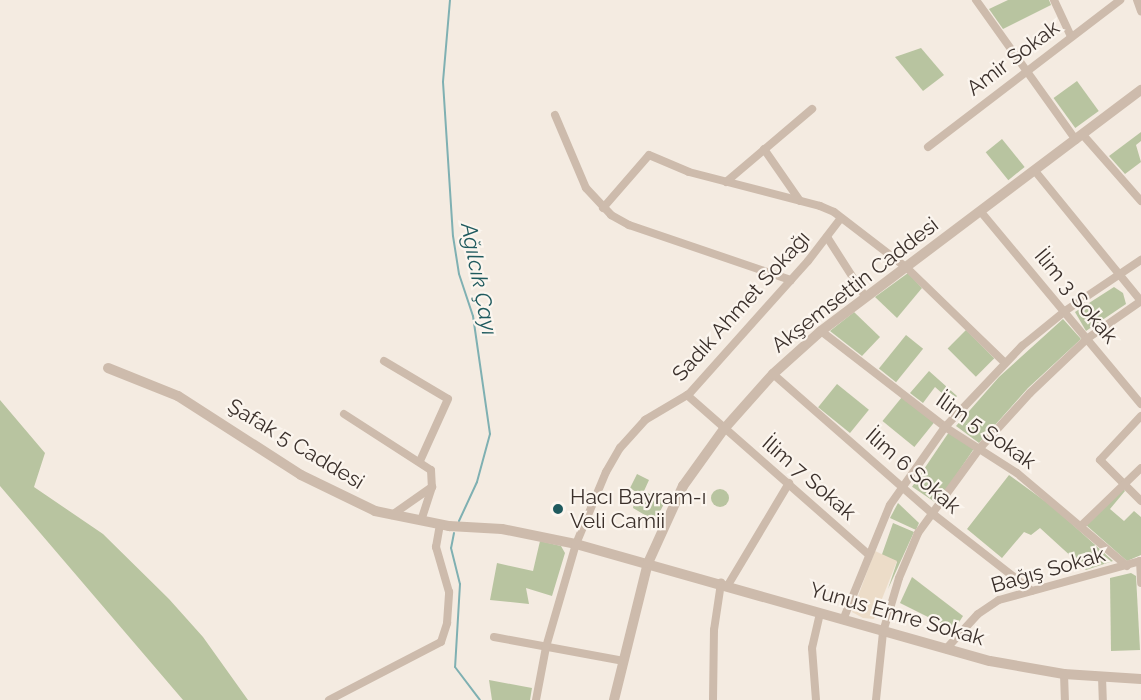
<!DOCTYPE html>
<meta charset="utf-8">
<style>
body{margin:0}
#map{position:relative;width:1141px;height:700px;overflow:hidden;background:#f4ebe1;font-family:Raleway,sans-serif}
div>[style]{position:absolute}
[style*='--x']{left:calc(var(--x)*1px);top:calc(var(--y)*1px);width:calc(var(--w)*1px);rotate:calc(var(--a)*1deg)}
.green>*{inset:0;background:#b8c4a0;transform-origin:0 0}
.round{border-radius:50%}
.plaza>*{inset:0;background:#ecdcc8}
.stream>*{height:2px;margin:-1px;padding:0 1px;transform-origin:1px;border-radius:1px;background:#7fb0b2}
.minor>*{height:8px;margin:-4px;padding:0 4px;transform-origin:4px;border-radius:4px;background:#cdbbac}
.tertiary>*{height:10px;margin:-5px;padding:0 5px;transform-origin:5px;border-radius:5px;background:#cdbbac}
.dots>*{width:16px;height:16px;translate:-50% -50%;box-sizing:border-box;border:3px solid #fbf5ee;border-radius:50%}
span{translate:-50% -50%;white-space:nowrap;text-align:center;line-height:1.15;-webkit-text-stroke:4.5px #fbf5ee;paint-order:stroke}
.street-label{font-size:21px;color:#3b302b}
.poi-label{font-size:21px;color:#3b302b}
.left{translate:0 -50%;text-align:left}
.water-label{font-size:22px;color:#1f5a5e;font-style:italic}
</style>
<div id="map">
<div class="green">
<div style="clip-path:polygon(1008px 0,1049px 0,1051px 5px,1003px 29px,989px 9px)"></div>
<div style="clip-path:polygon(921px 48px,944px 75px,923px 91px,895px 57px)"></div>
<div style="left:1077px;top:81px;width:37px;height:29px;rotate:54deg"></div>
<div style="clip-path:polygon(1141px 132px,1141px 141px,1136px 145px,1141px 162px,1125px 174px,1109px 156px)"></div>
<div style="left:1002px;top:139px;width:36px;height:21px;rotate:51deg"></div>
<div style="clip-path:polygon(908px 273px,922px 288px,897px 318px,875px 297px)"></div>
<div style="clip-path:polygon(1114px 287px,1123px 293px,1126px 304px,1086px 331px,1075px 312px)"></div>
<div style="clip-path:polygon(854px 312px,880px 337px,862px 356px,830px 331px)"></div>
<div style="clip-path:polygon(1063px 319px,1081px 339px,1028px 388px,979px 443px,956px 426px,999px 377px)"></div>
<div style="left:966px;top:330px;width:40px;height:26px;rotate:45deg"></div>
<div style="left:906px;top:335px;width:22px;height:43px;rotate:39deg"></div>
<div style="clip-path:polygon(929px 371px,957px 396px,952px 402px,935px 387px,923px 403px,910px 393px)"></div>
<div style="left:837px;top:384px;width:41px;height:30px;rotate:39deg"></div>
<div style="left:902px;top:397px;width:41px;height:31px;rotate:39deg"></div>
<div style="clip-path:polygon(0 400px,45px 453px,34px 487px,103px 534px,169px 599px,203px 637px,248px 700px,183px 700px,0 486px)"></div>
<div style="left:949px;top:432px;width:30px;height:66px;rotate:34deg"></div>
<div style="clip-path:polygon(637px 474px,649px 480px,644px 491px,665px 502px,655px 521px,633px 508px,636px 492px,630px 488px)"></div>
<div style="clip-path:polygon(1009px 475px,1053px 507px,1113px 561px,1086px 570px,1040px 528px,1031px 535px,1024px 532px,1002px 558px,967px 529px)"></div>
<div style="clip-path:polygon(1122px 487px,1125px 491px,1110px 509px,1124px 521px,1134px 511px,1141px 517px,1141px 555px,1127px 561px,1086px 525px)"></div>
<div class="round" style="left:711px;top:489px;width:18px;height:18px"></div>
<div style="clip-path:polygon(898px 503px,919px 523px,916px 530px,890px 518px)"></div>
<div style="clip-path:polygon(893px 523px,914px 532px,888px 589px,897px 562px,890px 562px,890px 570px,884px 573px,885px 557px,880px 570px,874px 562px,880px 560px)"></div>
<div style="clip-path:polygon(540px 541px,561px 546px,565px 553px,552px 596px,526px 588px,529px 604px,490px 600px,497px 563px,533px 571px)"></div>
<div style="clip-path:polygon(873px 563px,876px 580px,891px 571px,878px 603px,870px 600px,871px 594px,869px 599px,860px 595px)"></div>
<div style="clip-path:polygon(1131px 573px,1136px 576px,1140px 650px,1111px 651px,1110px 578px)"></div>
<div style="clip-path:polygon(912px 577px,963px 616px,954px 630px,900px 603px)"></div>
<div style="clip-path:polygon(489px 680px,532px 688px,530px 700px,492px 700px)"></div>
</div>
<div class="plaza">
<div style="clip-path:polygon(875px 551px,897px 561px,874px 619px,863px 618px,852px 612px)"></div>
</div>
<div class="stream">
<div style="--x:450;--y:0;--w:82;--a:94.9"></div>
<div style="--x:443;--y:82;--w:154;--a:86.3"></div>
<div style="--x:453;--y:236;--w:38;--a:81"></div>
<div style="--x:459;--y:274;--w:44;--a:71.6"></div>
<div style="--x:473;--y:316;--w:119;--a:81.8"></div>
<div style="--x:490;--y:434;--w:50;--a:105.2"></div>
<div style="--x:477;--y:482;--w:43;--a:114.8"></div>
<div style="--x:454;--y:533;--w:15;--a:101"></div>
<div style="--x:451;--y:548;--w:37;--a:76"></div>
<div style="--x:460;--y:584;--w:83;--a:93.4"></div>
<div style="--x:455;--y:667;--w:41;--a:52.9"></div>
</div>
<div class="minor">
<div style="--x:976;--y:0;--w:172;--a:54.5"></div>
<div style="--x:1054;--y:0;--w:40;--a:65"></div>
<div style="--x:1137;--y:0;--w:12;--a:70"></div>
<div style="--x:555;--y:115;--w:79;--a:67"></div>
<div style="--x:586;--y:188;--w:37;--a:47"></div>
<div style="--x:611;--y:215;--w:21;--a:29"></div>
<div style="--x:629;--y:225;--w:171;--a:18.8"></div>
<div style="--x:1083;--y:135;--w:88;--a:48.7"></div>
<div style="--x:928;--y:147;--w:242;--a:-37.4"></div>
<div style="--x:764;--y:149;--w:63;--a:55.3"></div>
<div style="--x:1035;--y:171;--w:168;--a:50.8"></div>
<div style="--x:726;--y:182;--w:113;--a:-40.3"></div>
<div style="--x:603;--y:208;--w:70;--a:-49"></div>
<div style="--x:649;--y:155;--w:43;--a:23"></div>
<div style="--x:689;--y:172;--w:135;--a:14.5"></div>
<div style="--x:820;--y:206;--w:15;--a:23"></div>
<div style="--x:834;--y:212;--w:92;--a:37.5"></div>
<div style="--x:907;--y:268;--w:135;--a:44.1"></div>
<div style="--x:981;--y:212;--w:250;--a:50.2"></div>
<div style="--x:827;--y:237;--w:72;--a:57.4"></div>
<div style="--x:821;--y:331;--w:157;--a:37.7"></div>
<div style="--x:945;--y:427;--w:85;--a:32.6"></div>
<div style="--x:1017;--y:473;--w:144;--a:40.2"></div>
<div style="--x:384;--y:361;--w:74;--a:30.7"></div>
<div style="--x:448;--y:399;--w:68;--a:114.3"></div>
<div style="--x:773;--y:374;--w:213;--a:41.2"></div>
<div style="--x:933;--y:514;--w:125;--a:37.9"></div>
<div style="--x:687;--y:395;--w:242;--a:41.3"></div>
<div style="--x:344;--y:414;--w:103;--a:32.8"></div>
<div style="--x:431;--y:470;--w:17;--a:87"></div>
<div style="--x:432;--y:487;--w:35;--a:108"></div>
<div style="--x:1141;--y:416;--w:60;--a:133"></div>
<div style="--x:1100;--y:460;--w:58;--a:45"></div>
<div style="--x:392;--y:515;--w:49;--a:-35"></div>
<div style="--x:1081;--y:526;--w:83;--a:-44"></div>
<div style="--x:1140;--y:561;--w:22;--a:87"></div>
<div style="--x:728;--y:585;--w:119;--a:-59.1"></div>
<div style="--x:843;--y:620;--w:124;--a:-67.8"></div>
<div style="--x:890;--y:505;--w:95;--a:-54.8"></div>
<div style="--x:945;--y:427;--w:112;--a:-46.5"></div>
<div style="--x:1022;--y:346;--w:55;--a:-39.1"></div>
<div style="--x:1065;--y:311;--w:92;--a:-33.9"></div>
<div style="--x:494;--y:637;--w:132;--a:10.5"></div>
<div style="--x:946;--y:649;--w:47;--a:-47.6"></div>
<div style="--x:978;--y:614;--w:25;--a:-34"></div>
<div style="--x:999;--y:600;--w:147;--a:-15.4"></div>
<div style="--x:1064;--y:674;--w:26;--a:88"></div>
<div style="--x:1102;--y:677;--w:23;--a:88"></div>
<div style="--x:329;--y:700;--w:126;--a:-27.4"></div>
<div style="--x:441;--y:642;--w:20;--a:-72"></div>
<div style="--x:447;--y:623;--w:31;--a:-86"></div>
<div style="--x:449;--y:592;--w:47;--a:-106.1"></div>
<div style="--x:436;--y:547;--w:23;--a:-80"></div>
<div style="--x:536;--y:700;--w:54;--a:-79.3"></div>
<div style="--x:546;--y:647;--w:107;--a:-73.8"></div>
<div style="--x:576;--y:544;--w:78;--a:-67.4"></div>
<div style="--x:606;--y:472;--w:28;--a:-60"></div>
<div style="--x:620;--y:448;--w:38;--a:-48"></div>
<div style="--x:645;--y:420;--w:51;--a:-30.6"></div>
<div style="--x:689;--y:394;--w:178;--a:-48.2"></div>
<div style="--x:808;--y:261;--w:54;--a:-52.5"></div>
<div style="--x:713;--y:700;--w:70;--a:-89.2"></div>
<div style="--x:714;--y:630;--w:48;--a:-81.5"></div>
<div style="--x:816;--y:700;--w:52;--a:-94.4"></div>
<div style="--x:812;--y:648;--w:35;--a:-77"></div>
<div style="--x:876;--y:700;--w:68;--a:-84.1"></div>
<div style="--x:883;--y:632;--w:56;--a:-73.5"></div>
<div style="--x:899;--y:578;--w:49;--a:-67.1"></div>
<div style="--x:918;--y:533;--w:105;--a:-53.9"></div>
<div style="--x:980;--y:448;--w:74;--a:-47.7"></div>
<div style="--x:1030;--y:393;--w:80;--a:-43.5"></div>
<div style="--x:1088;--y:338;--w:65;--a:-34.9"></div>
</div>
<div class="tertiary">
<div style="--x:108;--y:368;--w:75;--a:21.8"></div>
<div style="--x:178;--y:396;--w:146;--a:32.7"></div>
<div style="--x:301;--y:475;--w:82;--a:25.9"></div>
<div style="--x:375;--y:511;--w:76;--a:11.5"></div>
<div style="--x:449;--y:526;--w:53;--a:3.2"></div>
<div style="--x:502;--y:529;--w:76;--a:11.5"></div>
<div style="--x:576;--y:544;--w:430;--a:15.8"></div>
<div style="--x:990;--y:661;--w:75;--a:10"></div>
<div style="--x:1064;--y:674;--w:77;--a:3.7"></div>
<div style="--x:614;--y:700;--w:141;--a:-76.1"></div>
<div style="--x:648;--y:563;--w:85;--a:-65.6"></div>
<div style="--x:683;--y:486;--w:70;--a:-54.3"></div>
<div style="--x:724;--y:429;--w:74;--a:-48.3"></div>
<div style="--x:773;--y:374;--w:64;--a:-41.9"></div>
<div style="--x:821;--y:331;--w:401;--a:-37"></div>
</div>
<div class="dots">
<div style="left:558px;top:509px;background:#1f5a5e"></div>
</div>
<div class="street-label">
<span style="left:1013px;top:58px;rotate:-37deg">Amir Sokak</span>
<span style="left:855px;top:285px;rotate:-38deg">Akşemsettin Caddesi</span>
<span style="left:1076px;top:296px;rotate:50deg">İlim 3 Sokak</span>
<span style="left:741px;top:306px;rotate:-48deg">Sadık Ahmet Sokağı</span>
<span style="left:986px;top:431px;rotate:35deg">İlim 5 Sokak</span>
<span style="left:296px;top:444px;rotate:31deg">Şafak 5 Caddesi</span>
<span style="left:913px;top:471px;rotate:41deg">İlim 6 Sokak</span>
<span style="left:809px;top:478px;rotate:41deg">İlim 7 Sokak</span>
<span style="left:1048px;top:570px;rotate:-16deg">Bağış Sokak</span>
<span style="left:897px;top:614px;rotate:16deg">Yunus Emre Sokak</span>
</div>
<div class="poi-label">
<span class="left" style="left:570px;top:509px">Hacı Bayram-ı<br>Veli Camii</span>
</div>
<div class="water-label">
<span style="left:479px;top:279px;rotate:79deg">Ağılcık Çayı</span>
</div>
</div>
